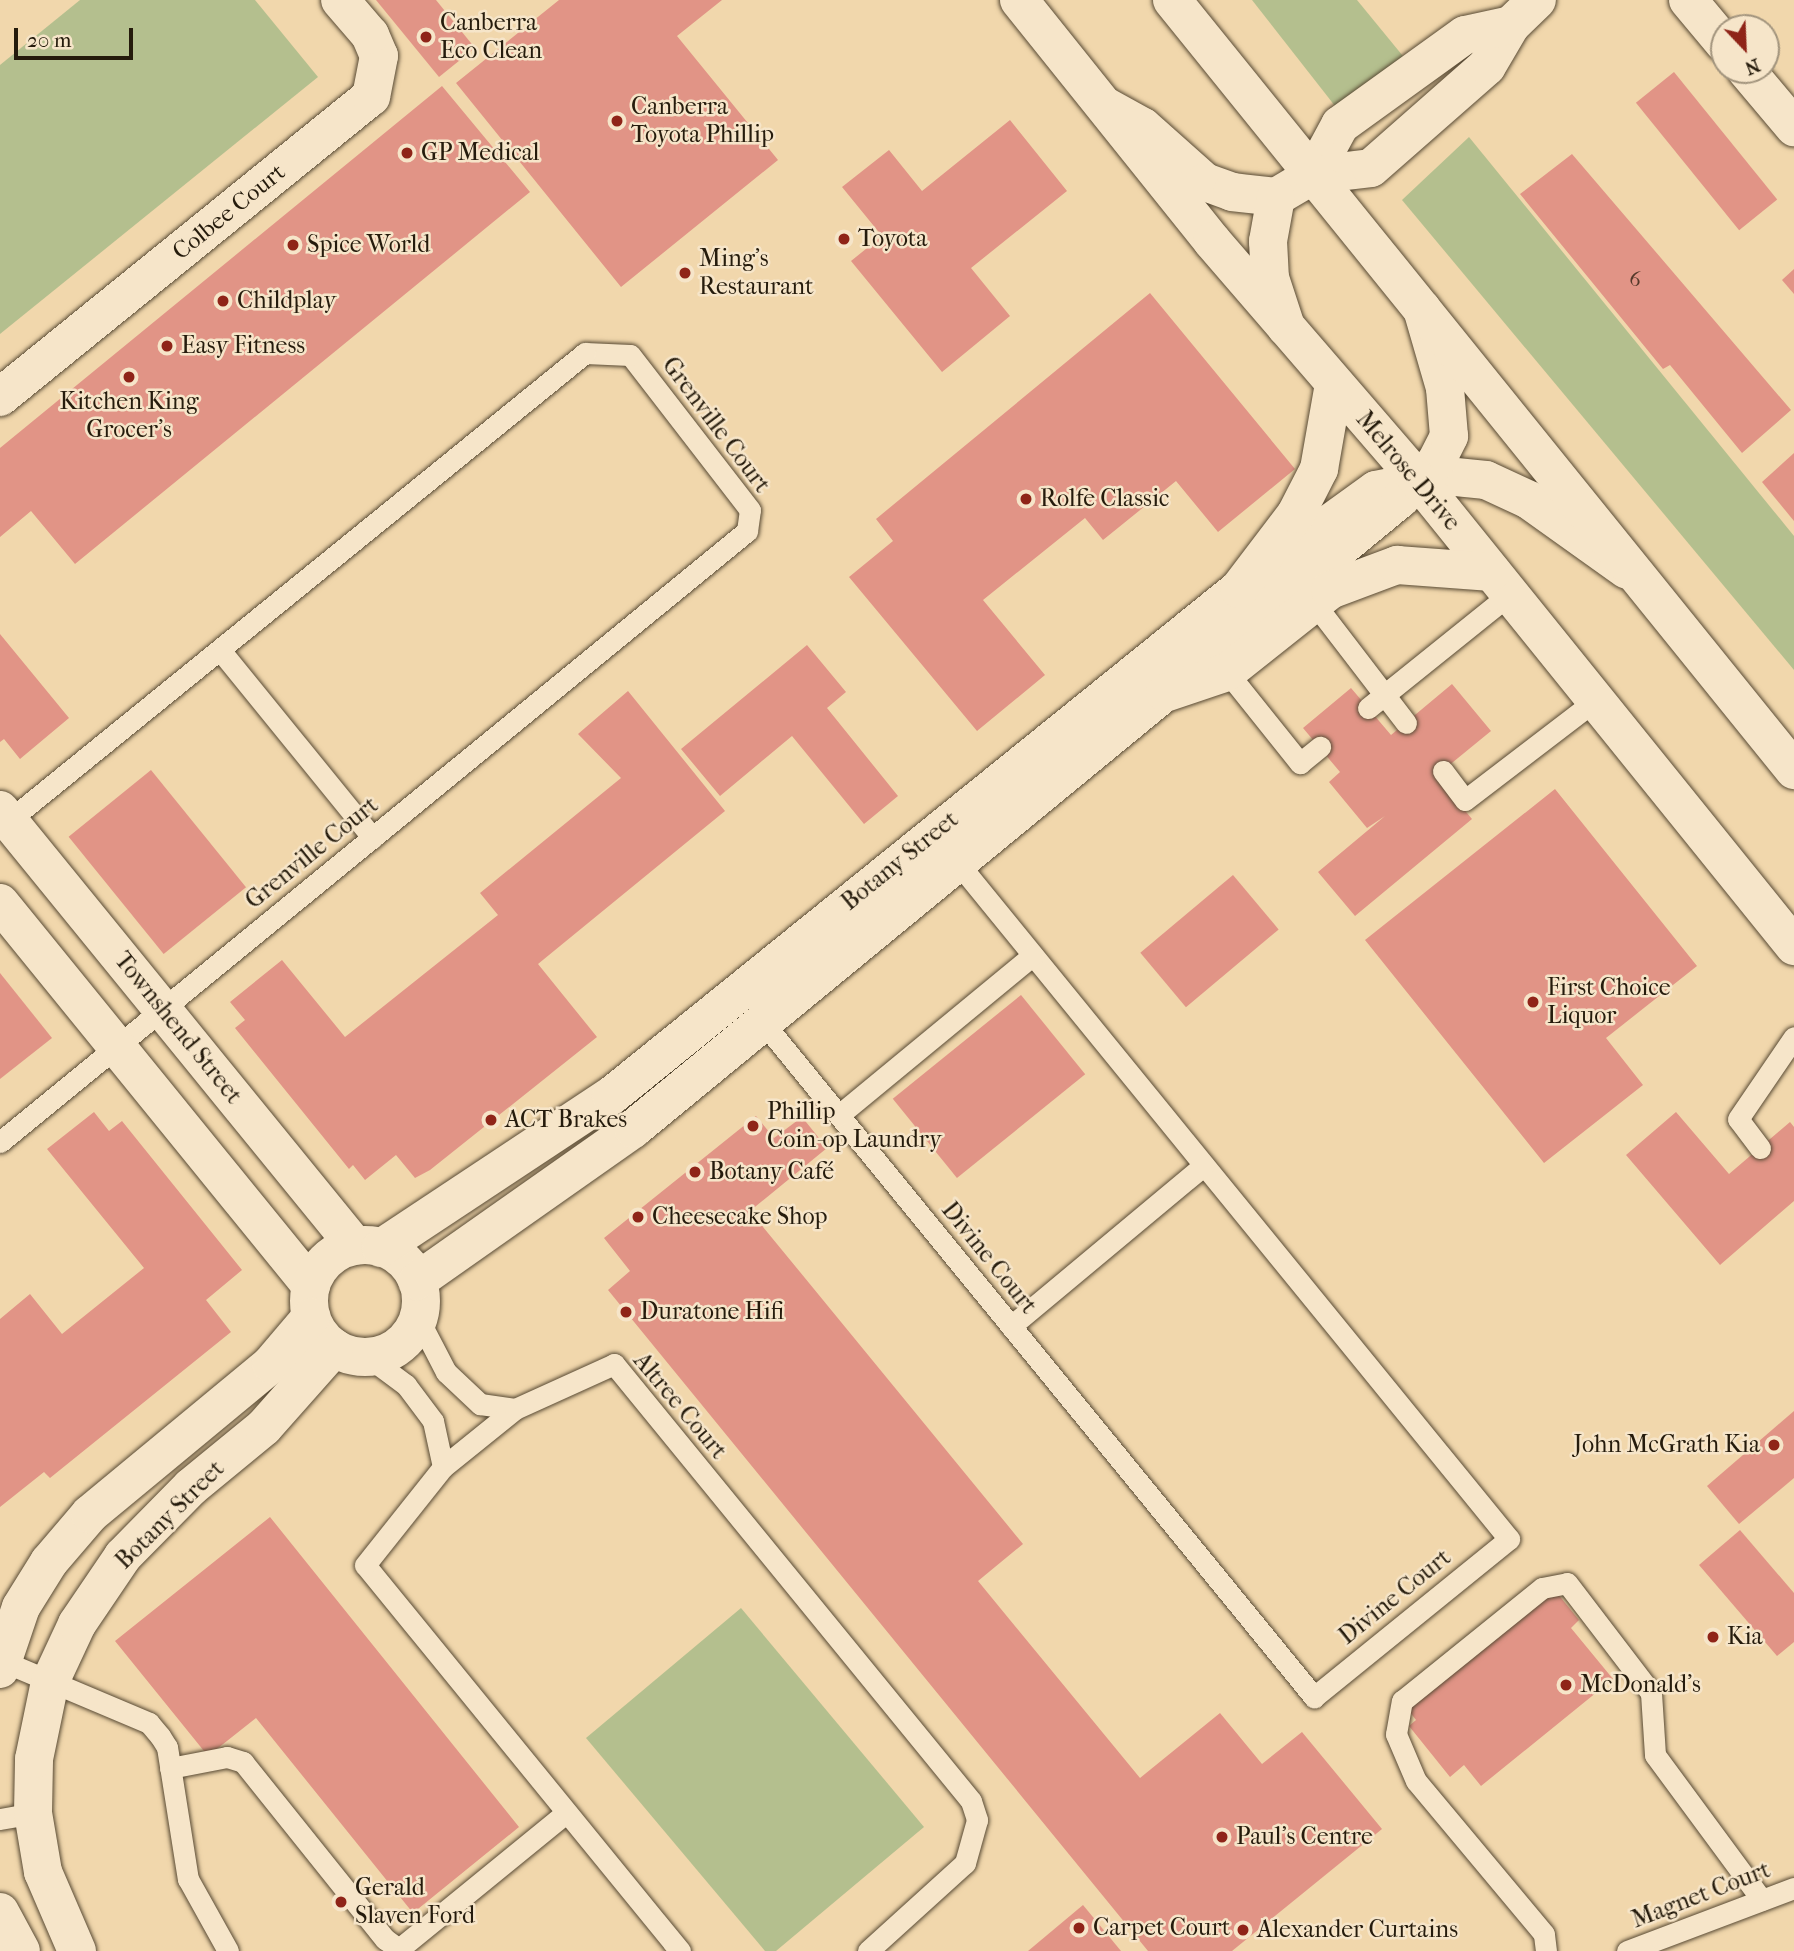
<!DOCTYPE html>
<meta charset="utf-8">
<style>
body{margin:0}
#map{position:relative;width:1794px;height:1951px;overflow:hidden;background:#f1d7ac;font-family:"IM FELL French Canon",serif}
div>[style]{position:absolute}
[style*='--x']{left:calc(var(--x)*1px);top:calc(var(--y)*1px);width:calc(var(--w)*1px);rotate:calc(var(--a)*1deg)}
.green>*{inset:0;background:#b4bf8e}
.building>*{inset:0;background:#e19486;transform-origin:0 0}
.roads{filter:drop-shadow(0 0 2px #584a34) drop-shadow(0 0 2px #584a34)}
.service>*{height:21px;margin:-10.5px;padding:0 10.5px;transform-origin:10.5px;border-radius:10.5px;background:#f6e5c9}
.minor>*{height:38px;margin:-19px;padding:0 19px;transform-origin:19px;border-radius:19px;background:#f6e5c9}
.minor>.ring{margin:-19px;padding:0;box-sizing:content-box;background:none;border:38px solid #f6e5c9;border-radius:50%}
.tertiary>*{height:38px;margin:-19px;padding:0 19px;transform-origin:19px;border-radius:19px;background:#f6e5c9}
.secondary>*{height:38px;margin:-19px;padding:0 19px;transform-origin:19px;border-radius:19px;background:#f6e5c9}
.dots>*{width:19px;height:19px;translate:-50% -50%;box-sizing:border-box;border:4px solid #f6e5c9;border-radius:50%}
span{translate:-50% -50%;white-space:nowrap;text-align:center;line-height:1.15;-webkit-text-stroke:5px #f6e5c9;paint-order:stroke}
.number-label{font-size:21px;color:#54392a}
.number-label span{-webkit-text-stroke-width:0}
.poi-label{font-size:24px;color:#251b0c}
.left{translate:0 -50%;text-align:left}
.right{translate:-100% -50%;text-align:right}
.street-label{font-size:24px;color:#251b0c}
.north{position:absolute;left:1710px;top:14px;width:70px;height:70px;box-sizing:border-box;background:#f6e5c9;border:2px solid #a2947d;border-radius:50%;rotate:157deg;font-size:19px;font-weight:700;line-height:28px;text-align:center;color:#251b0c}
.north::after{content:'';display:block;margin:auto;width:24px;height:32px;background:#8f2418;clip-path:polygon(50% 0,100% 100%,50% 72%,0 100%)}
.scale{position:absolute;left:14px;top:28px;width:119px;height:32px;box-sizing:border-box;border:4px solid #251b0c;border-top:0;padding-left:9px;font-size:21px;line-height:24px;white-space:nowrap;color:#251b0c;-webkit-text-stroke:5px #f6e5c9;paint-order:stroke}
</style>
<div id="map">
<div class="green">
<div style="clip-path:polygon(80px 0,255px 0,318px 77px,0 334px,0 65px)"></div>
<div style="clip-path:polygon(1252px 0,1357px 0,1407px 61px,1335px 106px)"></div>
<div style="clip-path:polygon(1469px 137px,1794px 536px,1794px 670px,1402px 200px)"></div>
<div style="clip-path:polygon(741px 1608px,924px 1827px,776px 1951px,765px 1951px,586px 1738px)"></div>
</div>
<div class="building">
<div style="clip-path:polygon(376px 0,436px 0,475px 48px,439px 77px)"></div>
<div style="clip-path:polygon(559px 0,722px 0,677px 36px,778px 160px,621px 287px,456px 83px)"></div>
<div style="left:1674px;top:72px;width:164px;height:49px;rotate:51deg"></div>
<div style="clip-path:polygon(442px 86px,530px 192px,75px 564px,31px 511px,0 537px,0 448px)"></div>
<div style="clip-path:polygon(1010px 120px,1067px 191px,971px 268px,1010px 316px,942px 372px,851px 261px,882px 236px,842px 187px,889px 150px,922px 191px)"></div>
<div style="clip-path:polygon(1572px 154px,1791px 410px,1742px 453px,1670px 365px,1663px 369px,1520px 194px)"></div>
<div style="clip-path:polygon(1794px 269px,1794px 294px,1782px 280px)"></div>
<div style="clip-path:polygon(1150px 293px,1295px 469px,1218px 532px,1176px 481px,1103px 540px,1085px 518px,983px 600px,1045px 675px,977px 731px,849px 577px,893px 541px,876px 519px)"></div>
<div style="clip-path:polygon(1794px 453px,1794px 521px,1762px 482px)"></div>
<div style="clip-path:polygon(0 634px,69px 718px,20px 759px,4px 739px,0 742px)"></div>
<div style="clip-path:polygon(807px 645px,846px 692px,827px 708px,898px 796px,864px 824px,792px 736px,720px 796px,681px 749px)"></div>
<div style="clip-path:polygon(1452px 684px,1491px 731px,1436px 776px,1472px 819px,1355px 916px,1318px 872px,1385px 816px,1367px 828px,1329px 782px,1340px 772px,1303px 728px,1351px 688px,1391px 735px)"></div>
<div style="clip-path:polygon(628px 691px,725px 811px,538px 964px,597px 1037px,430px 1170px,415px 1178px,396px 1155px,365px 1180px,353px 1165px,349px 1169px,235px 1028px,245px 1020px,230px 1002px,282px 960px,345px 1037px,498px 915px,480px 893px,621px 778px,578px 734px)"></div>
<div style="left:151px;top:770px;width:151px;height:106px;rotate:51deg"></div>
<div style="clip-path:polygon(1555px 789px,1697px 966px,1606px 1038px,1643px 1085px,1544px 1163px,1365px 940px)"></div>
<div style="left:1233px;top:875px;width:71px;height:121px;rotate:50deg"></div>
<div style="clip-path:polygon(0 973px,52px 1038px,0 1079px)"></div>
<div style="left:1021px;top:995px;width:102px;height:165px;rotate:51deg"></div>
<div style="clip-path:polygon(94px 1112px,109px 1131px,122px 1121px,242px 1270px,206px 1300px,231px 1332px,50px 1478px,44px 1472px,0 1507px,0 1319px,30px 1294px,62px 1334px,144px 1268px,47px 1149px)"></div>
<div style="clip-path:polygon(1676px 1112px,1729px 1174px,1790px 1122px,1794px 1127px,1794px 1201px,1720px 1265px,1626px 1155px)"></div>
<div style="clip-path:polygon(756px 1116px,774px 1138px,802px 1117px,827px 1148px,750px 1211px,1023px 1544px,978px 1581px,1140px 1778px,1220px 1713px,1262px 1764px,1302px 1732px,1382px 1829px,1232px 1951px,1148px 1951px,608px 1290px,630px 1271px,604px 1238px)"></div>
<div style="clip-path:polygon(1794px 1411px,1794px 1478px,1739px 1524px,1707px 1486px)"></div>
<div style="clip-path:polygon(270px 1517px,519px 1827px,413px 1913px,256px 1718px,208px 1756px,115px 1641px)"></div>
<div style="clip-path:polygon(1740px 1530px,1794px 1593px,1794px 1642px,1777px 1656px,1699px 1565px)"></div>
<div style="clip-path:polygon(1553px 1588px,1579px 1620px,1571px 1628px,1613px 1679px,1481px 1786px,1464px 1765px,1450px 1777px,1409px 1726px,1416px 1720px,1406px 1707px)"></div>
<div style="clip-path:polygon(1083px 1905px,1121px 1951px,1028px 1951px)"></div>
</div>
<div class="roads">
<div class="service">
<div style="--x:1314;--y:603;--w:151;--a:52.5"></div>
<div style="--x:220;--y:650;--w:242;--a:50.9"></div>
<div style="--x:1227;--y:672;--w:117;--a:51.3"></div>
<div style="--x:1300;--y:763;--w:26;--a:-39"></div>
<div style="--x:1368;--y:708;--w:182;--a:-38.8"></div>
<div style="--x:1443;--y:771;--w:36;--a:53"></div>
<div style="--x:1465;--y:800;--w:165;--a:-37.4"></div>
<div style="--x:757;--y:1015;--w:881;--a:50.76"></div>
<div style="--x:1314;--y:1697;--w:251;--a:-39"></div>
<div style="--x:1509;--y:1539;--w:880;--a:-129.19"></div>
<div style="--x:839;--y:1115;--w:251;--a:-39.5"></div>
<div style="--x:0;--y:1142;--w:965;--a:-39.28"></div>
<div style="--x:747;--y:531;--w:21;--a:-82"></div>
<div style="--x:750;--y:510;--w:196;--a:-127.7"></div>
<div style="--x:630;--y:355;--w:45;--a:-177.5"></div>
<div style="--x:585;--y:353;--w:751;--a:140.95"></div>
<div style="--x:1760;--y:1148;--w:36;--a:-127"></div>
<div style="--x:1738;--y:1119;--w:99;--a:-55.7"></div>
<div style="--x:418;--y:1318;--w:61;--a:62.6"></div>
<div style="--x:446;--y:1372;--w:47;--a:43.3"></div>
<div style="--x:480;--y:1404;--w:35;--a:8"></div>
<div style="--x:1011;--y:1326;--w:251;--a:-39.8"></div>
<div style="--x:367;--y:1356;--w:49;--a:36.6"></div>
<div style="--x:406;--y:1385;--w:45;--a:53.1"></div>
<div style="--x:433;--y:1421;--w:47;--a:77.7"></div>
<div style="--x:0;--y:1660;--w:162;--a:22.9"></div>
<div style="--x:149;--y:1723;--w:17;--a:50"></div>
<div style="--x:160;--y:1736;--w:13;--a:58"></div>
<div style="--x:167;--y:1747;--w:134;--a:81"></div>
<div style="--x:188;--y:1879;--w:82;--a:60.9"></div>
<div style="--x:170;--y:1768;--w:58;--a:-10.9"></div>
<div style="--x:227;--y:1757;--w:17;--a:17"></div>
<div style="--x:243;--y:1762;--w:227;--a:51.3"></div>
<div style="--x:385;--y:1939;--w:17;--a:36"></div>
<div style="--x:399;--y:1949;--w:215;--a:-39.2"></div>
<div style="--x:0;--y:1819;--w:34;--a:-10"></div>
<div style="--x:680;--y:1951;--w:498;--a:-129.2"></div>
<div style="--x:365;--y:1565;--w:125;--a:-51.5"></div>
<div style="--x:443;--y:1467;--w:92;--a:-38.9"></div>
<div style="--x:515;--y:1409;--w:109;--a:-24.4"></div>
<div style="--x:614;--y:1364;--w:564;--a:50.75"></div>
<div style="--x:971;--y:1801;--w:20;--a:72"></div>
<div style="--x:977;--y:1820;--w:45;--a:105.6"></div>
<div style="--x:965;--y:1863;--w:131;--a:137.8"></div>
<div style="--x:1546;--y:1951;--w:17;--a:-97"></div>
<div style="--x:1544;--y:1934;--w:199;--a:-129.9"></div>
<div style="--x:1416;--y:1781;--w:51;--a:-113.1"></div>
<div style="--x:1396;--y:1734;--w:34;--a:-80"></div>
<div style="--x:1402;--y:1701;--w:180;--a:-38.9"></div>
<div style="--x:1542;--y:1588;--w:25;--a:-11"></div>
<div style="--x:1567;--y:1583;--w:138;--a:52.6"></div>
<div style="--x:1651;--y:1693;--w:62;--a:86.3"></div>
<div style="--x:1655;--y:1755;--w:180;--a:53.6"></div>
<div style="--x:1627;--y:1951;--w:178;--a:-20.7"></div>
</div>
<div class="minor">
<div style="--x:1688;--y:0;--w:56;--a:50.1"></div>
<div style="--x:1746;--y:70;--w:75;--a:49.9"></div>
<div style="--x:0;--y:397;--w:477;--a:-39"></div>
<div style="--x:371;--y:97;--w:42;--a:-79"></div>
<div style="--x:379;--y:56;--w:23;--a:-113"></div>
<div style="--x:370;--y:35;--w:46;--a:-130.6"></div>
<div style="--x:0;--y:810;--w:562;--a:50.85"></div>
<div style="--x:0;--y:903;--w:493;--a:50.9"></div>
<div class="ring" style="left:309px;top:1245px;width:74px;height:74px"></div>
<div style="--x:381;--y:1248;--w:276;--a:-33.5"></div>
<div style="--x:611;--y:1096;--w:807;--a:-38.91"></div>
<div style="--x:1239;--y:589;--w:169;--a:-35.9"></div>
<div style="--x:1376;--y:490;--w:71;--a:-11.3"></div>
<div style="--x:1446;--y:476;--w:40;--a:5.7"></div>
<div style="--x:1486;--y:480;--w:47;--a:24.9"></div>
<div style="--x:1529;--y:500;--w:120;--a:35.5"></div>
<div style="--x:417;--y:1281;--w:264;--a:-35.1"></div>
<div style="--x:633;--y:1129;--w:993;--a:-39.4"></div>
<div style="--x:1400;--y:499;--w:52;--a:-45.8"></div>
<div style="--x:1436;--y:462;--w:29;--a:-63"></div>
<div style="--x:1449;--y:436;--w:48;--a:-94.8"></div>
<div style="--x:1445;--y:388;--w:82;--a:-106.2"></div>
<div style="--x:0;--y:1669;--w:65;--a:-71.3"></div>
<div style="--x:21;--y:1607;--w:53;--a:-58.1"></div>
<div style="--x:49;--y:1562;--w:63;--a:-49.5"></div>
<div style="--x:90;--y:1514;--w:235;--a:-39.6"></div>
<div style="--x:271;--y:1364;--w:62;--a:-49.6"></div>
<div style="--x:0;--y:1912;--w:44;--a:61.7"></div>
<div style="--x:77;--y:1951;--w:86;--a:-113.3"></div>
<div style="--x:43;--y:1872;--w:60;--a:-99.6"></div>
<div style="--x:33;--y:1813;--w:54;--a:-88.9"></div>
<div style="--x:34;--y:1759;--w:79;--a:-78.3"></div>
<div style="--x:50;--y:1682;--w:64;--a:-65"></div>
<div style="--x:77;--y:1624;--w:82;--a:-55.9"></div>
<div style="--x:123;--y:1556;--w:97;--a:-45.4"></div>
<div style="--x:191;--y:1487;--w:94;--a:-39.4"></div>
<div style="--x:264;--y:1427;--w:106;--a:-48.5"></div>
</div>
<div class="tertiary">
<div style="--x:1107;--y:107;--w:41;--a:29.1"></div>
<div style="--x:1143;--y:127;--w:83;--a:41.6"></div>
<div style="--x:1205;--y:182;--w:29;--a:20"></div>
<div style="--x:1232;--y:192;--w:44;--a:6.5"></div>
<div style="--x:1276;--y:197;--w:43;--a:-30.7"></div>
<div style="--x:1313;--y:175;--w:58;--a:-6.9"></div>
<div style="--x:1371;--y:168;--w:154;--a:-41.3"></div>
<div style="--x:1487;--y:66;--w:48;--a:-59.7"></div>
<div style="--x:1511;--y:25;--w:36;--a:-44"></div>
<div style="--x:1313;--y:175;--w:57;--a:-61.6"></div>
<div style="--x:1340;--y:125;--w:154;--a:-35.8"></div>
<div style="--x:1465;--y:35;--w:47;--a:-12.3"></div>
<div style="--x:1276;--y:197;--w:45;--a:100.3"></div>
<div style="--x:1268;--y:241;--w:37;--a:87"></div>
<div style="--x:1270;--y:278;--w:52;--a:71.9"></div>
</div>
<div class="secondary">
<div style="--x:1019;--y:0;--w:309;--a:51.3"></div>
<div style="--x:1212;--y:241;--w:316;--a:49.2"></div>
<div style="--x:1418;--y:480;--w:599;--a:51.1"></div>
<div style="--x:1172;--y:0;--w:990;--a:51.07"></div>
<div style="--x:1239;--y:589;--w:94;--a:-52.8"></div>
<div style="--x:1296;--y:514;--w:51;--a:-62.9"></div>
<div style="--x:1319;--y:469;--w:86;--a:-80"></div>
<div style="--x:1165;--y:693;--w:65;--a:-18.7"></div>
<div style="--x:1227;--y:672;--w:132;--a:-38.5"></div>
<div style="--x:1330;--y:590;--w:72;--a:-20.5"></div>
<div style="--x:1397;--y:565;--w:95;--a:4.2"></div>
</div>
</div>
<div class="dots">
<div style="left:426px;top:37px;background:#8f2418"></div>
<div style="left:617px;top:121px;background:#8f2418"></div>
<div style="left:407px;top:153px;background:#8f2418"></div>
<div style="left:844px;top:239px;background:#8f2418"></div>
<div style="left:293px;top:245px;background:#8f2418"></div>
<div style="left:685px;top:273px;background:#8f2418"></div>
<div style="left:223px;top:301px;background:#8f2418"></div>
<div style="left:167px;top:346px;background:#8f2418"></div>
<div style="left:129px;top:377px;background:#8f2418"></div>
<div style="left:1026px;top:499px;background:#8f2418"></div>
<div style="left:1533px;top:1002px;background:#8f2418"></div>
<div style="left:491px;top:1120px;background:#8f2418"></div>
<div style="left:753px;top:1126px;background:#8f2418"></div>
<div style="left:695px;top:1172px;background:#8f2418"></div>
<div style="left:638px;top:1217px;background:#8f2418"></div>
<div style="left:626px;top:1312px;background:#8f2418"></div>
<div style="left:1774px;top:1445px;background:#8f2418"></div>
<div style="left:1713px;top:1637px;background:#8f2418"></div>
<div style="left:1566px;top:1685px;background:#8f2418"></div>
<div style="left:1222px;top:1837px;background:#8f2418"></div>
<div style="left:341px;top:1902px;background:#8f2418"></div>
<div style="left:1079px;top:1928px;background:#8f2418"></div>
<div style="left:1243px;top:1930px;background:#8f2418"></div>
</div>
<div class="number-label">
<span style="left:1635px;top:279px">6</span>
</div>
<div class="poi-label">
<span class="left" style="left:440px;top:37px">Canberra<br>Eco Clean</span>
<span class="left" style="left:631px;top:121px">Canberra<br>Toyota Phillip</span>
<span class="left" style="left:421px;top:153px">GP Medical</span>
<span class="left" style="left:858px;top:239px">Toyota</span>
<span class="left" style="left:307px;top:245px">Spice World</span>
<span class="left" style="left:699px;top:273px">Ming’s<br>Restaurant</span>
<span class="left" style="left:237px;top:301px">Childplay</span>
<span class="left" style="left:181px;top:346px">Easy Fitness</span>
<span style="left:129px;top:416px">Kitchen King<br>Grocer’s</span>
<span class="left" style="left:1040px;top:499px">Rolfe Classic</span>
<span class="left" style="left:1547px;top:1002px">First Choice<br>Liquor</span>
<span class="left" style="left:767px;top:1126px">Phillip<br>Coin-op Laundry</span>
<span class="left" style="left:505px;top:1120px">ACT Brakes</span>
<span class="left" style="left:709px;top:1172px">Botany Café</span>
<span class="left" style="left:652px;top:1217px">Cheesecake Shop</span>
<span class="left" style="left:640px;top:1312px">Duratone Hifi</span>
<span class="right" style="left:1760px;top:1445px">John McGrath Kia</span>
<span class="left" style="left:1727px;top:1637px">Kia</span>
<span class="left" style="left:1580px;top:1685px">McDonald's</span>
<span class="left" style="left:1236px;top:1837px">Paul’s Centre</span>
<span class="left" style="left:355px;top:1902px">Gerald<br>Slaven Ford</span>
<span class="left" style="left:1093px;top:1928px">Carpet Court</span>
<span class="left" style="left:1257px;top:1930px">Alexander Curtains</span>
</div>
<div class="street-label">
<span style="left:229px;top:212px;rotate:-39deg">Colbee Court</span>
<span style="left:716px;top:425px;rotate:53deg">Grenville Court</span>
<span style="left:1408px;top:471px;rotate:50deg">Melrose Drive</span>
<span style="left:312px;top:853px;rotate:-39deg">Grenville Court</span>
<span style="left:900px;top:861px;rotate:-39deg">Botany Street</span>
<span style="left:178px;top:1028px;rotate:51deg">Townshend Street</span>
<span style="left:989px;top:1258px;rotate:51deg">Divine Court</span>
<span style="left:680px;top:1406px;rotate:50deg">Altree Court</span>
<span style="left:170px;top:1515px;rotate:-45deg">Botany Street</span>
<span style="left:1395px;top:1597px;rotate:-39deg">Divine Court</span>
<span style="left:1701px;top:1895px;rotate:-21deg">Magnet Court</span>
</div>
<div class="north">N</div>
<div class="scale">20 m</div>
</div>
